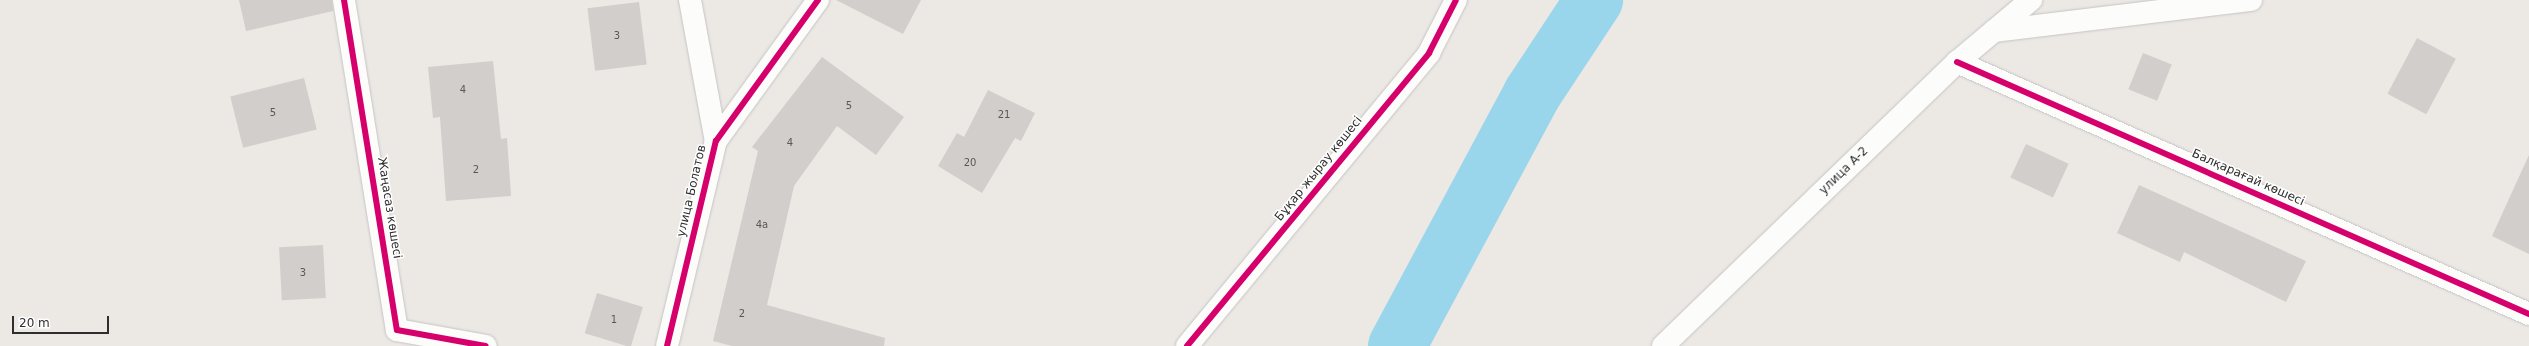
<!DOCTYPE html>
<meta charset="utf-8">
<style>
body{margin:0}
#map{position:relative;width:2529px;height:346px;overflow:hidden;background:#ece8e4;font-family:"DejaVu Sans",sans-serif}
div>[style]{position:absolute}
[style*='--x']{left:calc(var(--x)*1px);top:calc(var(--y)*1px);width:calc(var(--w)*1px);rotate:calc(var(--a)*1deg)}
.river>*{height:58px;margin:-29px;padding:0 29px;transform-origin:29px;border-radius:29px;background:#99d6ec}
.building>*{inset:0;background:#d1cecb;transform-origin:0 0}
.roads{filter:drop-shadow(0 0 1px #c5c4c5) drop-shadow(0 0 1px #c5c4c5)}
.street>*{height:22px;margin:-11px;padding:0 11px;transform-origin:11px;border-radius:11px;background:#fcfcfb}
.secondary>*{height:22px;margin:-11px;padding:0 11px;transform-origin:11px;border-radius:11px;background:#fcfcfb}
.cycleway>*{height:6px;margin:-3px;padding:0 3px;transform-origin:3px;border-radius:3px;background:#d6006c}
span{translate:-50% -50%;white-space:nowrap;text-align:center;line-height:1.15;-webkit-text-stroke:3px #fff;paint-order:stroke}
.number-label{font-size:10px;color:#585857}
.number-label span{-webkit-text-stroke-width:0}
.street-label{font-size:12px;color:#2e2e2e}
.scale{position:absolute;left:12px;top:316px;width:97px;height:18px;box-sizing:border-box;border:2px solid #2e2e2e;border-top:0;padding-left:5px;font-size:12px;line-height:14px;white-space:nowrap;color:#2e2e2e;-webkit-text-stroke:3px #fff;paint-order:stroke}
</style>
<div id="map">
<div class="river">
<div style="--x:1397;--y:346;--w:286;--a:-61.8"></div>
<div style="--x:1532;--y:94;--w:113;--a:-56.6"></div>
</div>
<div class="building">
<div style="clip-path:polygon(239px 0,332px 0,333px 11px,246px 31px)"></div>
<div style="clip-path:polygon(836px 0,921px 0,903px 34px)"></div>
<div style="left:639px;top:2px;width:63px;height:52px;rotate:83deg"></div>
<div style="left:2417px;top:38px;width:44px;height:63px;rotate:28deg"></div>
<div style="left:2143px;top:53px;width:31px;height:39px;rotate:22deg"></div>
<div style="clip-path:polygon(822px 57px,904px 117px,876px 155px,837px 126px,794px 186px,767px 305px,885px 338px,884px 346px,732px 346px,713px 341px,758px 151px,752px 147px)"></div>
<div style="clip-path:polygon(493px 61px,501px 139px,507px 138px,511px 196px,446px 201px,440px 117px,433px 118px,428px 67px)"></div>
<div style="left:304px;top:78px;width:53px;height:76px;rotate:76deg"></div>
<div style="clip-path:polygon(988px 90px,1035px 113px,1021px 141px,1015px 138px,982px 193px,938px 166px,957px 133px,964px 137px)"></div>
<div style="left:2026px;top:144px;width:47px;height:37px;rotate:25deg"></div>
<div style="clip-path:polygon(2529px 155px,2529px 254px,2492px 236px)"></div>
<div style="clip-path:polygon(2139px 185px,2306px 261px,2286px 302px,2184px 252px,2180px 262px,2117px 233px)"></div>
<div style="left:323px;top:245px;width:53px;height:44px;rotate:87deg"></div>
<div style="left:597px;top:293px;width:48px;height:42px;rotate:17deg"></div>
</div>
<div class="roads">
<div class="street">
<div style="--x:344;--y:0;--w:334;--a:80.9"></div>
<div style="--x:397;--y:330;--w:90;--a:10.2"></div>
<div style="--x:690;--y:0;--w:143;--a:79.6"></div>
<div style="--x:1994;--y:31;--w:259;--a:-6.9"></div>
<div style="--x:1957;--y:62;--w:625;--a:23.78"></div>
<div style="--x:667;--y:346;--w:211;--a:-76.6"></div>
<div style="--x:716;--y:141;--w:174;--a:-54.1"></div>
<div style="--x:1187;--y:346;--w:380;--a:-50.4"></div>
<div style="--x:1429;--y:53;--w:59;--a:-63"></div>
</div>
<div class="secondary">
<div style="--x:1663;--y:346;--w:409;--a:-44"></div>
<div style="--x:1957;--y:62;--w:97;--a:-40"></div>
</div>
</div>
<div class="cycleway">
<div style="--x:344;--y:0;--w:334;--a:80.9"></div>
<div style="--x:397;--y:330;--w:90;--a:10.2"></div>
<div style="--x:1957;--y:62;--w:625;--a:23.78"></div>
<div style="--x:667;--y:346;--w:211;--a:-76.6"></div>
<div style="--x:716;--y:141;--w:174;--a:-54.1"></div>
<div style="--x:1187;--y:346;--w:380;--a:-50.4"></div>
<div style="--x:1429;--y:53;--w:59;--a:-63"></div>
</div>
<div class="number-label">
<span style="left:617px;top:36px">3</span>
<span style="left:463px;top:90px">4</span>
<span style="left:849px;top:106px">5</span>
<span style="left:273px;top:113px">5</span>
<span style="left:1004px;top:115px">21</span>
<span style="left:790px;top:143px">4</span>
<span style="left:970px;top:163px">20</span>
<span style="left:476px;top:170px">2</span>
<span style="left:762px;top:225px">4а</span>
<span style="left:303px;top:273px">3</span>
<span style="left:742px;top:314px">2</span>
<span style="left:614px;top:320px">1</span>
</div>
<div class="street-label">
<span style="left:1319px;top:169px;rotate:-51deg">Бұқар жырау көшесі</span>
<span style="left:1844px;top:171px;rotate:-44deg">улица А-2</span>
<span style="left:2248px;top:178px;rotate:24deg">Балқарағай көшесі</span>
<span style="left:692px;top:191px;rotate:-77deg">улица Болатов</span>
<span style="left:389px;top:208px;rotate:81deg">Жаңасаз көшесі</span>
</div>
<div class="scale">20 m</div>
</div>
